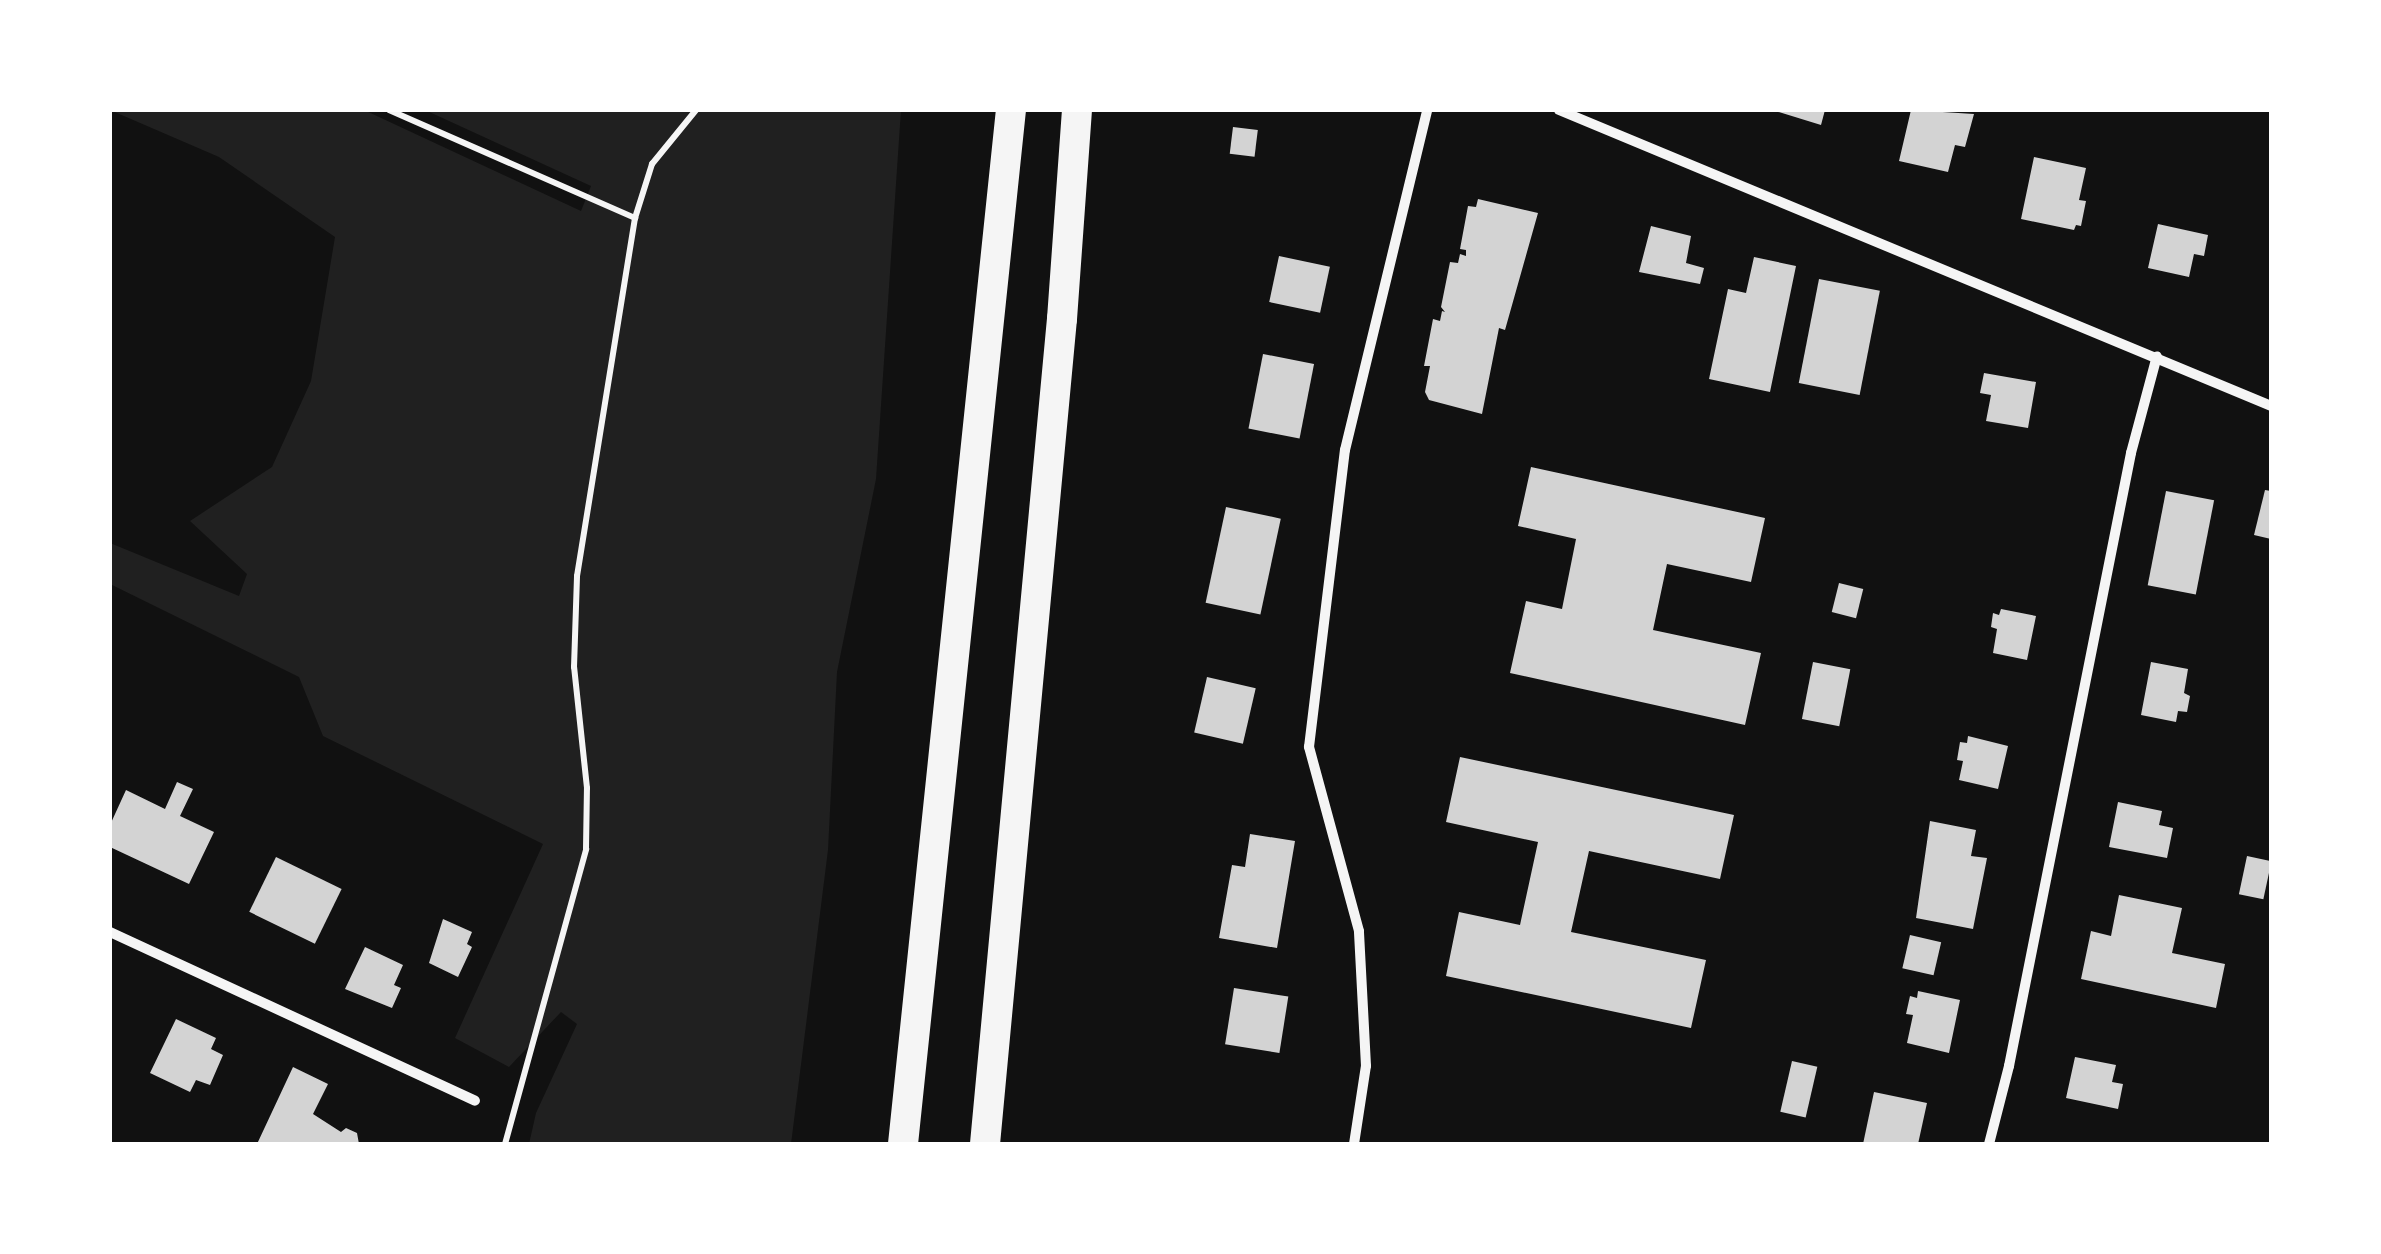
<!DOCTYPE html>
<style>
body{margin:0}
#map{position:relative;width:2381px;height:1254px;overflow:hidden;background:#111;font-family:Raleway,sans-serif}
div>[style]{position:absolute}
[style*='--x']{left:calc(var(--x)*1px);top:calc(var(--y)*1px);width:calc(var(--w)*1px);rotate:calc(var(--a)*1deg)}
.green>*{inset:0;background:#202020}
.building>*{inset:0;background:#d3d3d3;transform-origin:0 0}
.path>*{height:6px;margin:-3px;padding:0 3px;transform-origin:3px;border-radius:3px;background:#f5f5f5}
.minor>*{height:10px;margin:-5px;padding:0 5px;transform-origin:5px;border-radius:5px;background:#f5f5f5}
.motorway>*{height:30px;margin:-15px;padding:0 15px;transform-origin:15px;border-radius:15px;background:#f5f5f5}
span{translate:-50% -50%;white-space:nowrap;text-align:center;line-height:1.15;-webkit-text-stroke:9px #fff;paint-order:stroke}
.frame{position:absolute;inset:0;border:112px solid #fff;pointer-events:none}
</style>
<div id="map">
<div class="green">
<div style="clip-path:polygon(110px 110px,364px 110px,581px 211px,591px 186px,425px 110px,901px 110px,876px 479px,837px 672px,828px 850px,791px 1144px,529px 1144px,536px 1113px,577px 1024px,561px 1012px,509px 1067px,455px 1038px,543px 844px,323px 736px,299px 677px,110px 584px,110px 543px,239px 596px,247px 574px,190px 521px,272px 467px,311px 381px,335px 237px,219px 157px)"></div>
</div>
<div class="building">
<div style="clip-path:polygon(1772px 110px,1825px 110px,1821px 125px)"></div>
<div style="clip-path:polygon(1911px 110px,1974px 114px,1965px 147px,1955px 145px,1948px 172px,1899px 161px)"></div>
<div style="left:1233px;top:127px;width:25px;height:27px;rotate:7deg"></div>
<div style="clip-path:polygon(2034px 157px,2086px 168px,2079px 200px,2086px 201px,2081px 226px,2076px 225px,2074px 230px,2021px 219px)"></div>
<div style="clip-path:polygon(1478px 199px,1538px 213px,1505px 330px,1499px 328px,1482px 414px,1429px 400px,1425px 392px,1430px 366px,1424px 366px,1433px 319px,1440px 321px,1442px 311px,1445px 312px,1441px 307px,1450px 262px,1458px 263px,1460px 254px,1466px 256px,1466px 250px,1460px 249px,1468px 206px,1476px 207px)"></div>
<div style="clip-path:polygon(2158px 224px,2208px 235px,2204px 256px,2194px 254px,2189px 277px,2148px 268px)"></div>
<div style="clip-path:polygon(1651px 226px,1691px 236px,1686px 263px,1704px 268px,1700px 284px,1639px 272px)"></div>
<div style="left:1279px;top:256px;width:52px;height:47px;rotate:12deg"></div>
<div style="clip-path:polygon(1754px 257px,1796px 266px,1770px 392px,1709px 379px,1728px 289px,1746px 293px)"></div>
<div style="left:1819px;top:279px;width:62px;height:106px;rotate:11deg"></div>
<div style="left:1263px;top:354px;width:52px;height:76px;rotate:11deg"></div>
<div style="clip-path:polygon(1984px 373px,2036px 382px,2028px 428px,1986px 421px,1991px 395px,1980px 393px)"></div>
<div style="clip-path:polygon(1531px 467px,1765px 518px,1751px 582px,1667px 564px,1653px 630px,1761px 653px,1745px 725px,1510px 673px,1526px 601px,1562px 609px,1576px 539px,1518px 526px)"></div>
<div style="clip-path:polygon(2265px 490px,2271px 491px,2271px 539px,2254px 535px)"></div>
<div style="left:2166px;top:491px;width:49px;height:96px;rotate:11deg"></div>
<div style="left:1226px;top:507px;width:56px;height:98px;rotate:12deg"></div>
<div style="left:1839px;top:583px;width:25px;height:30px;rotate:14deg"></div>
<div style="clip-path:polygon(2001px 609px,2036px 616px,2027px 660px,1993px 653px,1997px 629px,1991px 627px,1993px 613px,1999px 615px)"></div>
<div style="left:1813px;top:662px;width:38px;height:58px;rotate:11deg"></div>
<div style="clip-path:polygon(2151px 662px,2188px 669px,2184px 693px,2190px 696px,2187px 712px,2178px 711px,2176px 722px,2141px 715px)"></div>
<div style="left:1207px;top:677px;width:50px;height:57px;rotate:13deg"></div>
<div style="clip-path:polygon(1968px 736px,2008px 746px,1998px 789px,1959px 780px,1963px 761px,1957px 760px,1960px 742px,1967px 743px)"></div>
<div style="clip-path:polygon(1460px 757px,1734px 815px,1720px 879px,1589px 851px,1571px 932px,1706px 960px,1691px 1028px,1446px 976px,1459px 912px,1520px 925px,1538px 842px,1446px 822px)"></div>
<div style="clip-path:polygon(177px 782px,193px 789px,180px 816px,214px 832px,189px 884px,110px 847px,110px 825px,126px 790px,165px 809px)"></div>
<div style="clip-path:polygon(2118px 802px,2162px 811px,2159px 825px,2173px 828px,2167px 858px,2109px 847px)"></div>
<div style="clip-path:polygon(1930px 821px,1976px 830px,1971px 856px,1987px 858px,1973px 929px,1916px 918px)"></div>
<div style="clip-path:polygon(1250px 834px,1295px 841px,1277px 948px,1219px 938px,1232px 865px,1245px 867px)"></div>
<div style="left:2247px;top:856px;width:25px;height:39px;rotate:12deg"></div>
<div style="left:276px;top:857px;width:73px;height:61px;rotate:26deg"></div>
<div style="clip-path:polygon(2119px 895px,2182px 908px,2172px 953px,2225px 964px,2216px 1008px,2081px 979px,2091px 931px,2111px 936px)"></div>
<div style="clip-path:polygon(443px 919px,472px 932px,467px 944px,472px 947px,458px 977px,429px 963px)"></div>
<div style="left:1910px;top:935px;width:32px;height:34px;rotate:13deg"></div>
<div style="clip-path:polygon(365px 947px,403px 965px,394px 985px,401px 988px,392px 1008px,345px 989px)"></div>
<div style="left:1234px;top:988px;width:55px;height:57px;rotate:9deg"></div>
<div style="clip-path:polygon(1918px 991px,1960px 1000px,1949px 1053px,1907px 1043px,1913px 1015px,1906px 1014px,1910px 996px,1917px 998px)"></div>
<div style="clip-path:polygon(176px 1019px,216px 1038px,211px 1049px,223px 1055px,210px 1085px,196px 1080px,190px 1092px,150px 1073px)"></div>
<div style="clip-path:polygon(2075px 1057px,2116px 1065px,2112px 1082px,2123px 1084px,2118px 1109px,2066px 1098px)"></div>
<div style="left:1792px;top:1061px;width:26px;height:52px;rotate:13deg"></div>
<div style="clip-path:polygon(293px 1067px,328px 1084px,313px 1114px,341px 1132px,346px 1128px,357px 1133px,359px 1144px,257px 1144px)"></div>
<div style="clip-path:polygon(1874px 1092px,1927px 1103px,1918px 1144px,1863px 1144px)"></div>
</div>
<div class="path">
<div style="--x:389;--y:110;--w:269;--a:23.7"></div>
<div style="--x:505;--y:1144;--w:306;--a:-74.6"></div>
<div style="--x:586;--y:849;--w:61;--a:-89.1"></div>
<div style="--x:587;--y:788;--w:122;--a:-96.1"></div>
<div style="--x:574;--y:667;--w:91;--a:-88.1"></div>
<div style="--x:577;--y:576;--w:363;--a:-80.8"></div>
<div style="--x:635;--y:218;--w:57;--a:-72.5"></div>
<div style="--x:652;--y:164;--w:70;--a:-50.8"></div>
</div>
<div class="minor">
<div style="--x:1559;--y:110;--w:771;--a:22.57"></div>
<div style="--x:110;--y:932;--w:402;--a:24.8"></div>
<div style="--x:1354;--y:1144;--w:79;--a:-81.3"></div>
<div style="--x:1366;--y:1066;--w:135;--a:-93"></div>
<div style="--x:1359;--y:931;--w:191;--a:-105.2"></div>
<div style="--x:1309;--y:747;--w:299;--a:-83.1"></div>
<div style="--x:1345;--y:450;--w:350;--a:-76.4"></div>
<div style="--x:1989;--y:1144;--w:81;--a:-75.6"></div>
<div style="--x:2009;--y:1066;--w:625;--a:-78.74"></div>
<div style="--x:2131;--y:453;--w:100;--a:-75"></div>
</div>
<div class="motorway">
<div style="--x:903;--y:1144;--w:1040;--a:-84.04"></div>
<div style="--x:985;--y:1144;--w:829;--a:-84.67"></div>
<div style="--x:1062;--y:319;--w:210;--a:-85.9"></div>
</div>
<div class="frame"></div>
</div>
